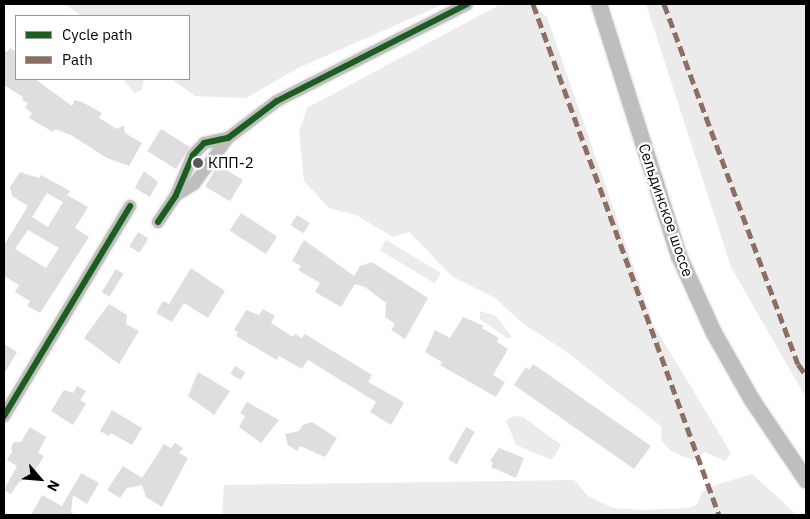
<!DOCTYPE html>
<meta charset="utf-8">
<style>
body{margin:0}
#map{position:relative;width:810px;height:519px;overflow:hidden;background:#fff;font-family:"IBM Plex Sans",sans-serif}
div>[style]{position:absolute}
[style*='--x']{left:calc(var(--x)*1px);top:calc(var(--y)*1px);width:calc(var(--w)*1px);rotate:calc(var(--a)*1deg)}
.green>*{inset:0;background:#ebebeb;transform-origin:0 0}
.building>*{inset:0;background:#dedede;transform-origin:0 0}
.roads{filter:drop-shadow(0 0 1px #dbdbdb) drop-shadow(0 0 1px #dbdbdb)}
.minor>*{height:12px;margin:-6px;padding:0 6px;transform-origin:6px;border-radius:6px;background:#bebebe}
.major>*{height:16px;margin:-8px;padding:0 8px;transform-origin:8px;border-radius:8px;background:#bebebe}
.quiet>*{height:5px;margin-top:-2.5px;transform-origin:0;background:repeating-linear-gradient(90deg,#8d6e63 0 10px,transparent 0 15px)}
.cycleway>*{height:6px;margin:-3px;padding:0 3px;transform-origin:3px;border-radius:3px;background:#1b5e20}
.dots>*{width:14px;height:14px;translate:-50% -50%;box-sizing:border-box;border:2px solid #fff;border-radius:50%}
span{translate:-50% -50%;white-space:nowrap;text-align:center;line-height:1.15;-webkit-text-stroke:4.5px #fff;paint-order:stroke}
.poi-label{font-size:15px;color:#000}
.left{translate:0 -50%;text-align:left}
.street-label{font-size:15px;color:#000}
.frame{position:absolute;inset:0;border:5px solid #000;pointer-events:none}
.legend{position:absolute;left:15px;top:15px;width:175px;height:65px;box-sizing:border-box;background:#fff;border:1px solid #999;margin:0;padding:6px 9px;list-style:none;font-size:15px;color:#000}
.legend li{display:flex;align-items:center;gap:10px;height:25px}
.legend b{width:25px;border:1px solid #999}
.north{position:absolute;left:15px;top:454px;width:50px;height:50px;-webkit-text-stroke:4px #fff;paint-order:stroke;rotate:117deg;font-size:14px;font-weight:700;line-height:20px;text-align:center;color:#000}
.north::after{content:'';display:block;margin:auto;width:18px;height:22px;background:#000;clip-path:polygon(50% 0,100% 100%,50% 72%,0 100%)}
</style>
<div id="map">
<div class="green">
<div style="clip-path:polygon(64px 4px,444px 4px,298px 68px,246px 98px,195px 96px,171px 79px,189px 79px,189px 16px,82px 16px)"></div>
<div style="clip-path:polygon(501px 4px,531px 4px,547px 17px,654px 326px,731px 453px,725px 461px,705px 452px,692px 460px,671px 451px,661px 440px,662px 427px,564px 350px,522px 323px,495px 298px,453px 277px,409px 232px,393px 237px,356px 215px,329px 208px,304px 181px,299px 132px,307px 108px)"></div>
<div style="clip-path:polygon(646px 4px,806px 4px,806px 398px,731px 267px)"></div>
<div style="clip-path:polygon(123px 79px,144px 79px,142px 90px,134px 93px)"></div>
<div style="left:386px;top:240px;width:64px;height:12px;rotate:31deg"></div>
<div style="clip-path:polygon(480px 311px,496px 316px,512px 337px,507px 338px,480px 319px)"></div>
<div style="clip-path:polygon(514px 416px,523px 417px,561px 445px,552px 460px,516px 445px,506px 420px)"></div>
<div style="clip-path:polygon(752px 474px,797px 515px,222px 515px,224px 485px,574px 480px,588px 496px,613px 508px,643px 510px,688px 508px,697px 505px,702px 492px,716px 485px)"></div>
</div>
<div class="building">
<div style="clip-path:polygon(10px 48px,16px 52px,16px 79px,35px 79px,72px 106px,75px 100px,82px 102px,102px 113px,99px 118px,117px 129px,124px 125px,125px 133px,142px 143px,129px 166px,107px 158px,71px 135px,55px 129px,53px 132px,29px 118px,32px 113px,25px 108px,28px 103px,22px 100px,23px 97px,4px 85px,4px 50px,7px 52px)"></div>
<div style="left:161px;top:129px;width:34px;height:26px;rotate:32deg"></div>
<div style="left:218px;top:165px;width:29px;height:25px;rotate:31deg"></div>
<div style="clip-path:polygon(144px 171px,158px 182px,150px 197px,135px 188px)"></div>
<div style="clip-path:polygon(evenodd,20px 172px,39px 178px,41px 175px,70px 191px,65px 199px,67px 195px,88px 207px,75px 228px,89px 237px,40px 313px,27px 306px,30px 301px,15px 292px,19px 285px,4px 276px,4px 245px,28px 206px,12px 196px,10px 187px,20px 172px,47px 193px,63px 202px,48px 227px,32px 217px,47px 193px,20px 172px,28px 230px,59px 248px,46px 268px,15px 249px,28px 230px)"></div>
<div style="left:241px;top:213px;width:43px;height:21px;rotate:33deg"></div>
<div style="left:297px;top:215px;width:15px;height:12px;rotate:32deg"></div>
<div style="left:138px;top:232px;width:12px;height:17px;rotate:31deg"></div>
<div style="clip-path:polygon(304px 240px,354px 276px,360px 266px,372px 262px,428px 298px,405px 339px,391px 330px,395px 324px,385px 317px,386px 303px,365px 287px,355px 284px,341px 307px,315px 292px,320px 283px,298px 270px,301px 266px,292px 261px)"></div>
<div style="clip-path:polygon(191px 268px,225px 291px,208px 318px,184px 303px,172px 322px,156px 313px,163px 301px,169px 304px)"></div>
<div style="left:116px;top:269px;width:9px;height:27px;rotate:32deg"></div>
<div style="clip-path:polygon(109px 304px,127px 315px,126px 324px,139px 331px,119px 364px,84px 338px)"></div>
<div style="clip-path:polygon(263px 309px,275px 316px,271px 323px,293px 337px,295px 334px,302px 338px,305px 334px,372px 375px,368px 382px,402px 401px,404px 403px,391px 425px,370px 412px,376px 402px,308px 360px,302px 369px,279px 356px,277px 360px,236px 336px,238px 332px,234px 330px,246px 310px,259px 315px)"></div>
<div style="clip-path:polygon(463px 317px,484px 326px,482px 328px,499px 338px,497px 342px,508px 349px,493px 375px,505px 382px,496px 397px,440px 365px,442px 362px,425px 352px,435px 330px,450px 338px)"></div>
<div style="clip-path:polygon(4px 344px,17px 352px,4px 374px)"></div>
<div style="clip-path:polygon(533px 364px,651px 446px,634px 469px,514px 385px,526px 367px,529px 370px)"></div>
<div style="left:235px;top:366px;width:12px;height:9px;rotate:31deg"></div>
<div style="clip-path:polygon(198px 372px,230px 391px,214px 415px,188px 396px)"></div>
<div style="clip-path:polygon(77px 386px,86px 391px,80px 400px,86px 404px,73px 425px,51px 411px,64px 390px,73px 393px)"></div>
<div style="clip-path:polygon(247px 402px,279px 420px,261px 443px,239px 427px,245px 416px,240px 413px)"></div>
<div style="clip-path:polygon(112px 410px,142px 428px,132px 445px,111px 433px,109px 436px,100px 431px)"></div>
<div style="clip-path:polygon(312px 422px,337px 438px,325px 457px,300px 446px,297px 451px,288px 445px,285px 434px,299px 431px,303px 425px)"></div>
<div style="clip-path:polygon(30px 427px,46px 437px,38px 453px,44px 456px,32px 476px,19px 482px,11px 494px,4px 490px,17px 466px,7px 460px,12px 452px,11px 447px,14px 442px,21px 442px)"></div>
<div style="left:466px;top:427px;width:10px;height:37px;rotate:29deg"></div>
<div style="clip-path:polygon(175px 443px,183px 448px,179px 453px,188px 458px,162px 507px,146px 497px,142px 485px,127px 488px,120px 498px,107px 490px,123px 466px,142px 478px,164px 444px,171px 448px)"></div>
<div style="clip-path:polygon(499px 448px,524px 458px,516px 478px,491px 467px,493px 463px,490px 461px)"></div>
<div style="clip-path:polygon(81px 473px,99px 483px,87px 504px,73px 495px,71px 512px,76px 515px,31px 515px,42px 495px,62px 506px)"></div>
</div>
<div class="roads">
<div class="minor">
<div style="--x:176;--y:195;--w:21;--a:-31"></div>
<div style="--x:194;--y:184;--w:57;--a:-53.5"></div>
<div style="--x:158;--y:222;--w:32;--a:-56"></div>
<div style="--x:176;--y:195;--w:43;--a:-67"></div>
<div style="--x:193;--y:155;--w:16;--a:-47"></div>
<div style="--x:204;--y:143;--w:25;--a:-12"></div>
<div style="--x:228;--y:138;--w:61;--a:-37.1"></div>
<div style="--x:277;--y:101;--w:213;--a:-27"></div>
<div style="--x:4;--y:416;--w:245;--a:-59"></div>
</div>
<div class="major">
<div style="--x:599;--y:4;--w:264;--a:72.4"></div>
<div style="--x:679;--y:256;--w:85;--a:65.6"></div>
<div style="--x:714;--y:333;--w:77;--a:60.4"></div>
<div style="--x:752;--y:400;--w:97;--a:56"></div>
</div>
</div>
<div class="quiet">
<div style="--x:533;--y:4;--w:544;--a:70"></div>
<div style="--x:664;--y:4;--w:384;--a:69.6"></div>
<div style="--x:798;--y:364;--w:14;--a:54"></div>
</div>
<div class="cycleway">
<div style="--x:158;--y:222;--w:32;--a:-56"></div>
<div style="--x:176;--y:195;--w:43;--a:-67"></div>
<div style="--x:193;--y:155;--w:16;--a:-47"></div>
<div style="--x:204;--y:143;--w:25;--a:-12"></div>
<div style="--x:228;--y:138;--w:61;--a:-37.1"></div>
<div style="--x:277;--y:101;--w:213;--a:-27"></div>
<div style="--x:4;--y:416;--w:245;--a:-59"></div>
</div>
<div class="dots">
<div style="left:198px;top:163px;background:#595959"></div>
</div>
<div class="poi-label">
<span class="left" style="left:208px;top:163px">КПП-2</span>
</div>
<div class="street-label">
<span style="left:666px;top:210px;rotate:71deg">Сельдинское шоссе</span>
</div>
<div class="frame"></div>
<ul class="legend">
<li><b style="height:6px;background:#1b5e20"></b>Cycle path</li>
<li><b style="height:6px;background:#8d6e63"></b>Path</li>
</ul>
<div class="north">N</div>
</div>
